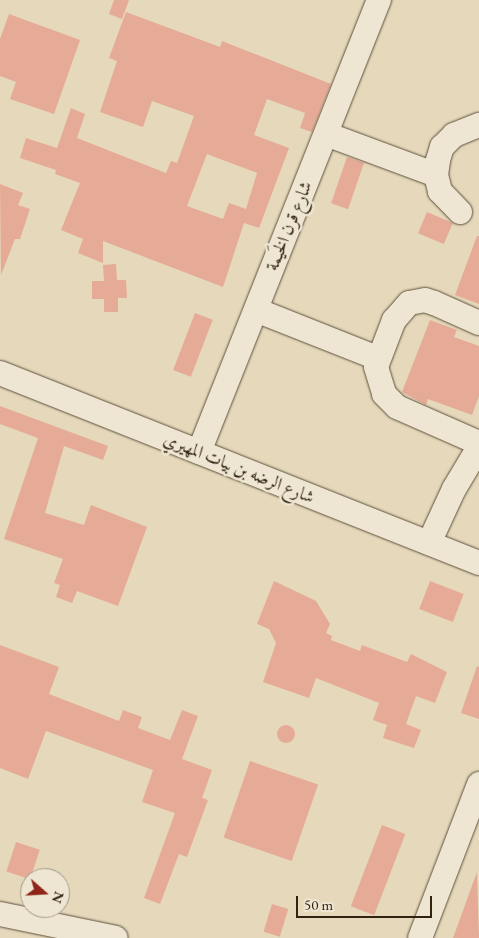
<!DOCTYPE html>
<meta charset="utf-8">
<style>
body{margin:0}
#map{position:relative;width:479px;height:938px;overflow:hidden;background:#e5d8bb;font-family:"EB Garamond",Amiri,serif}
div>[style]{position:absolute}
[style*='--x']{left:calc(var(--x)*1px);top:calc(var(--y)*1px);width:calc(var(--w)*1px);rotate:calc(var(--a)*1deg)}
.building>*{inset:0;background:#e6ab97;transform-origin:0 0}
.round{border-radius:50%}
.roads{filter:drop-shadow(0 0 1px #5e503b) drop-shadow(0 0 1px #5e503b)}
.minor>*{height:24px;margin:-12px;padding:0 12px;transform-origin:12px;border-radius:12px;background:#eee6d3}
span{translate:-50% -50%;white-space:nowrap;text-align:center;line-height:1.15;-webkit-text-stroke:5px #eee6d3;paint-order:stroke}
.street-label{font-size:18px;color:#312310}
.north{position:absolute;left:20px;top:868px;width:50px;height:50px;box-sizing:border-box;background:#eee6d3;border:1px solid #a29885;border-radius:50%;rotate:109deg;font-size:14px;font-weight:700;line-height:20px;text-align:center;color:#312310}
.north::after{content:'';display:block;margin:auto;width:18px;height:22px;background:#8f2418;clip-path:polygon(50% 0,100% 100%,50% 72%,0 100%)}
.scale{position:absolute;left:296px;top:896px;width:136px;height:22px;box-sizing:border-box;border:2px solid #312310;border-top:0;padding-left:6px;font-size:15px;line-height:18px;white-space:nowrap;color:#312310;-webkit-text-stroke:4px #eee6d3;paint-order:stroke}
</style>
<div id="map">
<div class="building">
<div style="clip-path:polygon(114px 0,129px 0,122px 19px,109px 14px)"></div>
<div style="clip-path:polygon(evenodd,126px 12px,220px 47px,222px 41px,331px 84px,312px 132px,300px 128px,305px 113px,267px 99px,254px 135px,289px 148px,259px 228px,244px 223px,223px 287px,103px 241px,103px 263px,78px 253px,83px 239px,61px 230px,80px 183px,55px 174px,56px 170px,20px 158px,26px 138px,57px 148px,71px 108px,85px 114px,77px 138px,166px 173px,171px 161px,177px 163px,194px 116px,152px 101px,143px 127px,100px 112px,117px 61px,109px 58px,126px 12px,207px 154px,257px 173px,246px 209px,229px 203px,223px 219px,187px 206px,207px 154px)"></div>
<div style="clip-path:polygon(9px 14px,80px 40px,54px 114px,10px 99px,16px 82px,0 76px,0 39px)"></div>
<div style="left:347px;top:157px;width:18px;height:49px;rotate:19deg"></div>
<div style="clip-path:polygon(0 184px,23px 193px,18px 205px,30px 209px,20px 239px,15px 239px,1px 275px)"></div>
<div style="left:427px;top:212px;width:28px;height:23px;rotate:23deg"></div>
<div style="clip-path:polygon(477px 236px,479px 236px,479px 304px,455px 295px)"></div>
<div style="clip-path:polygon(116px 264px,117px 280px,126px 280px,127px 298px,118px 298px,118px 312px,104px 312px,104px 299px,92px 299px,92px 281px,104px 281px,103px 265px)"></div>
<div style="left:195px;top:313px;width:19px;height:61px;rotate:21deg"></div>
<div style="clip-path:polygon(430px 320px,457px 330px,454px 337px,479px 346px,479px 396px,472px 415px,428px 399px,426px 405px,402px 392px)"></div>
<div style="clip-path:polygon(0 406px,108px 446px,103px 460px,64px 446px,45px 513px,84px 525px,91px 505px,147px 527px,118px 606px,77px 591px,72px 603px,56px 597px,60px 585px,54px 583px,63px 559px,4px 539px,38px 438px,0 424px)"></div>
<div style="clip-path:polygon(274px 581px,316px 601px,330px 624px,326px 633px,332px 636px,331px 640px,360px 651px,362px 645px,407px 662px,411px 654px,447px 672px,435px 703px,416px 696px,406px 724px,421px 730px,414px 748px,383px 738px,387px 725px,373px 720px,379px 703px,316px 678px,309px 698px,263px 682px,276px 643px,269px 629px,257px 624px)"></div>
<div style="left:430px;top:581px;width:36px;height:30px;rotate:21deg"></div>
<div style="clip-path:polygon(0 645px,59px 667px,49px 694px,119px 721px,123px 710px,142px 717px,138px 728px,170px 740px,182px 710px,198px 716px,182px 759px,212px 770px,202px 798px,208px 800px,187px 857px,179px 854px,160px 904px,144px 898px,175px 813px,142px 802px,153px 770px,46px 731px,28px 779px,0 768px)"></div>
<div style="clip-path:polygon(477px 666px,479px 667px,479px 719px,461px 713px)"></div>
<div class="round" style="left:277px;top:725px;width:18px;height:18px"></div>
<div style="left:250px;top:761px;width:72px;height:81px;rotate:19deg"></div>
<div style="left:382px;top:825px;width:25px;height:87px;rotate:21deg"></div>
<div style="left:16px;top:842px;width:25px;height:31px;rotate:18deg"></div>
<div style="clip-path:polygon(477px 872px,479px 938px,453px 938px)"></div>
<div style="left:272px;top:904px;width:17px;height:29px;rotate:17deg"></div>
</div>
<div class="roads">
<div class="minor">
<div style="--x:326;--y:134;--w:117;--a:20.4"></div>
<div style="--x:460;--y:212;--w:29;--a:-134"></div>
<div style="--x:440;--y:191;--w:16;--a:-104"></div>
<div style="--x:436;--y:175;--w:15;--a:-82"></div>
<div style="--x:438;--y:160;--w:14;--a:-73"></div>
<div style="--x:442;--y:147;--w:17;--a:-45"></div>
<div style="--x:454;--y:135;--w:27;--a:-22"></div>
<div style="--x:256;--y:310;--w:130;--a:21.6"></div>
<div style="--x:479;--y:323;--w:49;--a:-156"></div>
<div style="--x:434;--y:303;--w:9;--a:-162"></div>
<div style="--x:425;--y:300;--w:16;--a:169"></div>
<div style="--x:409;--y:303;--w:23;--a:131"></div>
<div style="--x:394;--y:320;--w:50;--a:111"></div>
<div style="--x:376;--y:367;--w:28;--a:73"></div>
<div style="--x:384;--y:394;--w:18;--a:45"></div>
<div style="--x:397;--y:407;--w:90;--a:23.7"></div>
<div style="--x:0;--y:373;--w:515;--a:21.64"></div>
<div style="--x:199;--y:452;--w:487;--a:-68.3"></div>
<div style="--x:429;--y:543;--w:60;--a:-65.2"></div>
<div style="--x:454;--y:489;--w:49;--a:-59.2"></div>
<div style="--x:0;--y:914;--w:118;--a:11.7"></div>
<div style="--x:420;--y:938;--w:165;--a:-69"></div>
</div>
</div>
<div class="street-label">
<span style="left:289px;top:226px;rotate:-68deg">شارع قرن الخَيمة</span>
<span style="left:239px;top:468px;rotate:22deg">شارع الرضه بن بيات المهيري</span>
</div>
<div class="north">N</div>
<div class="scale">50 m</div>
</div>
